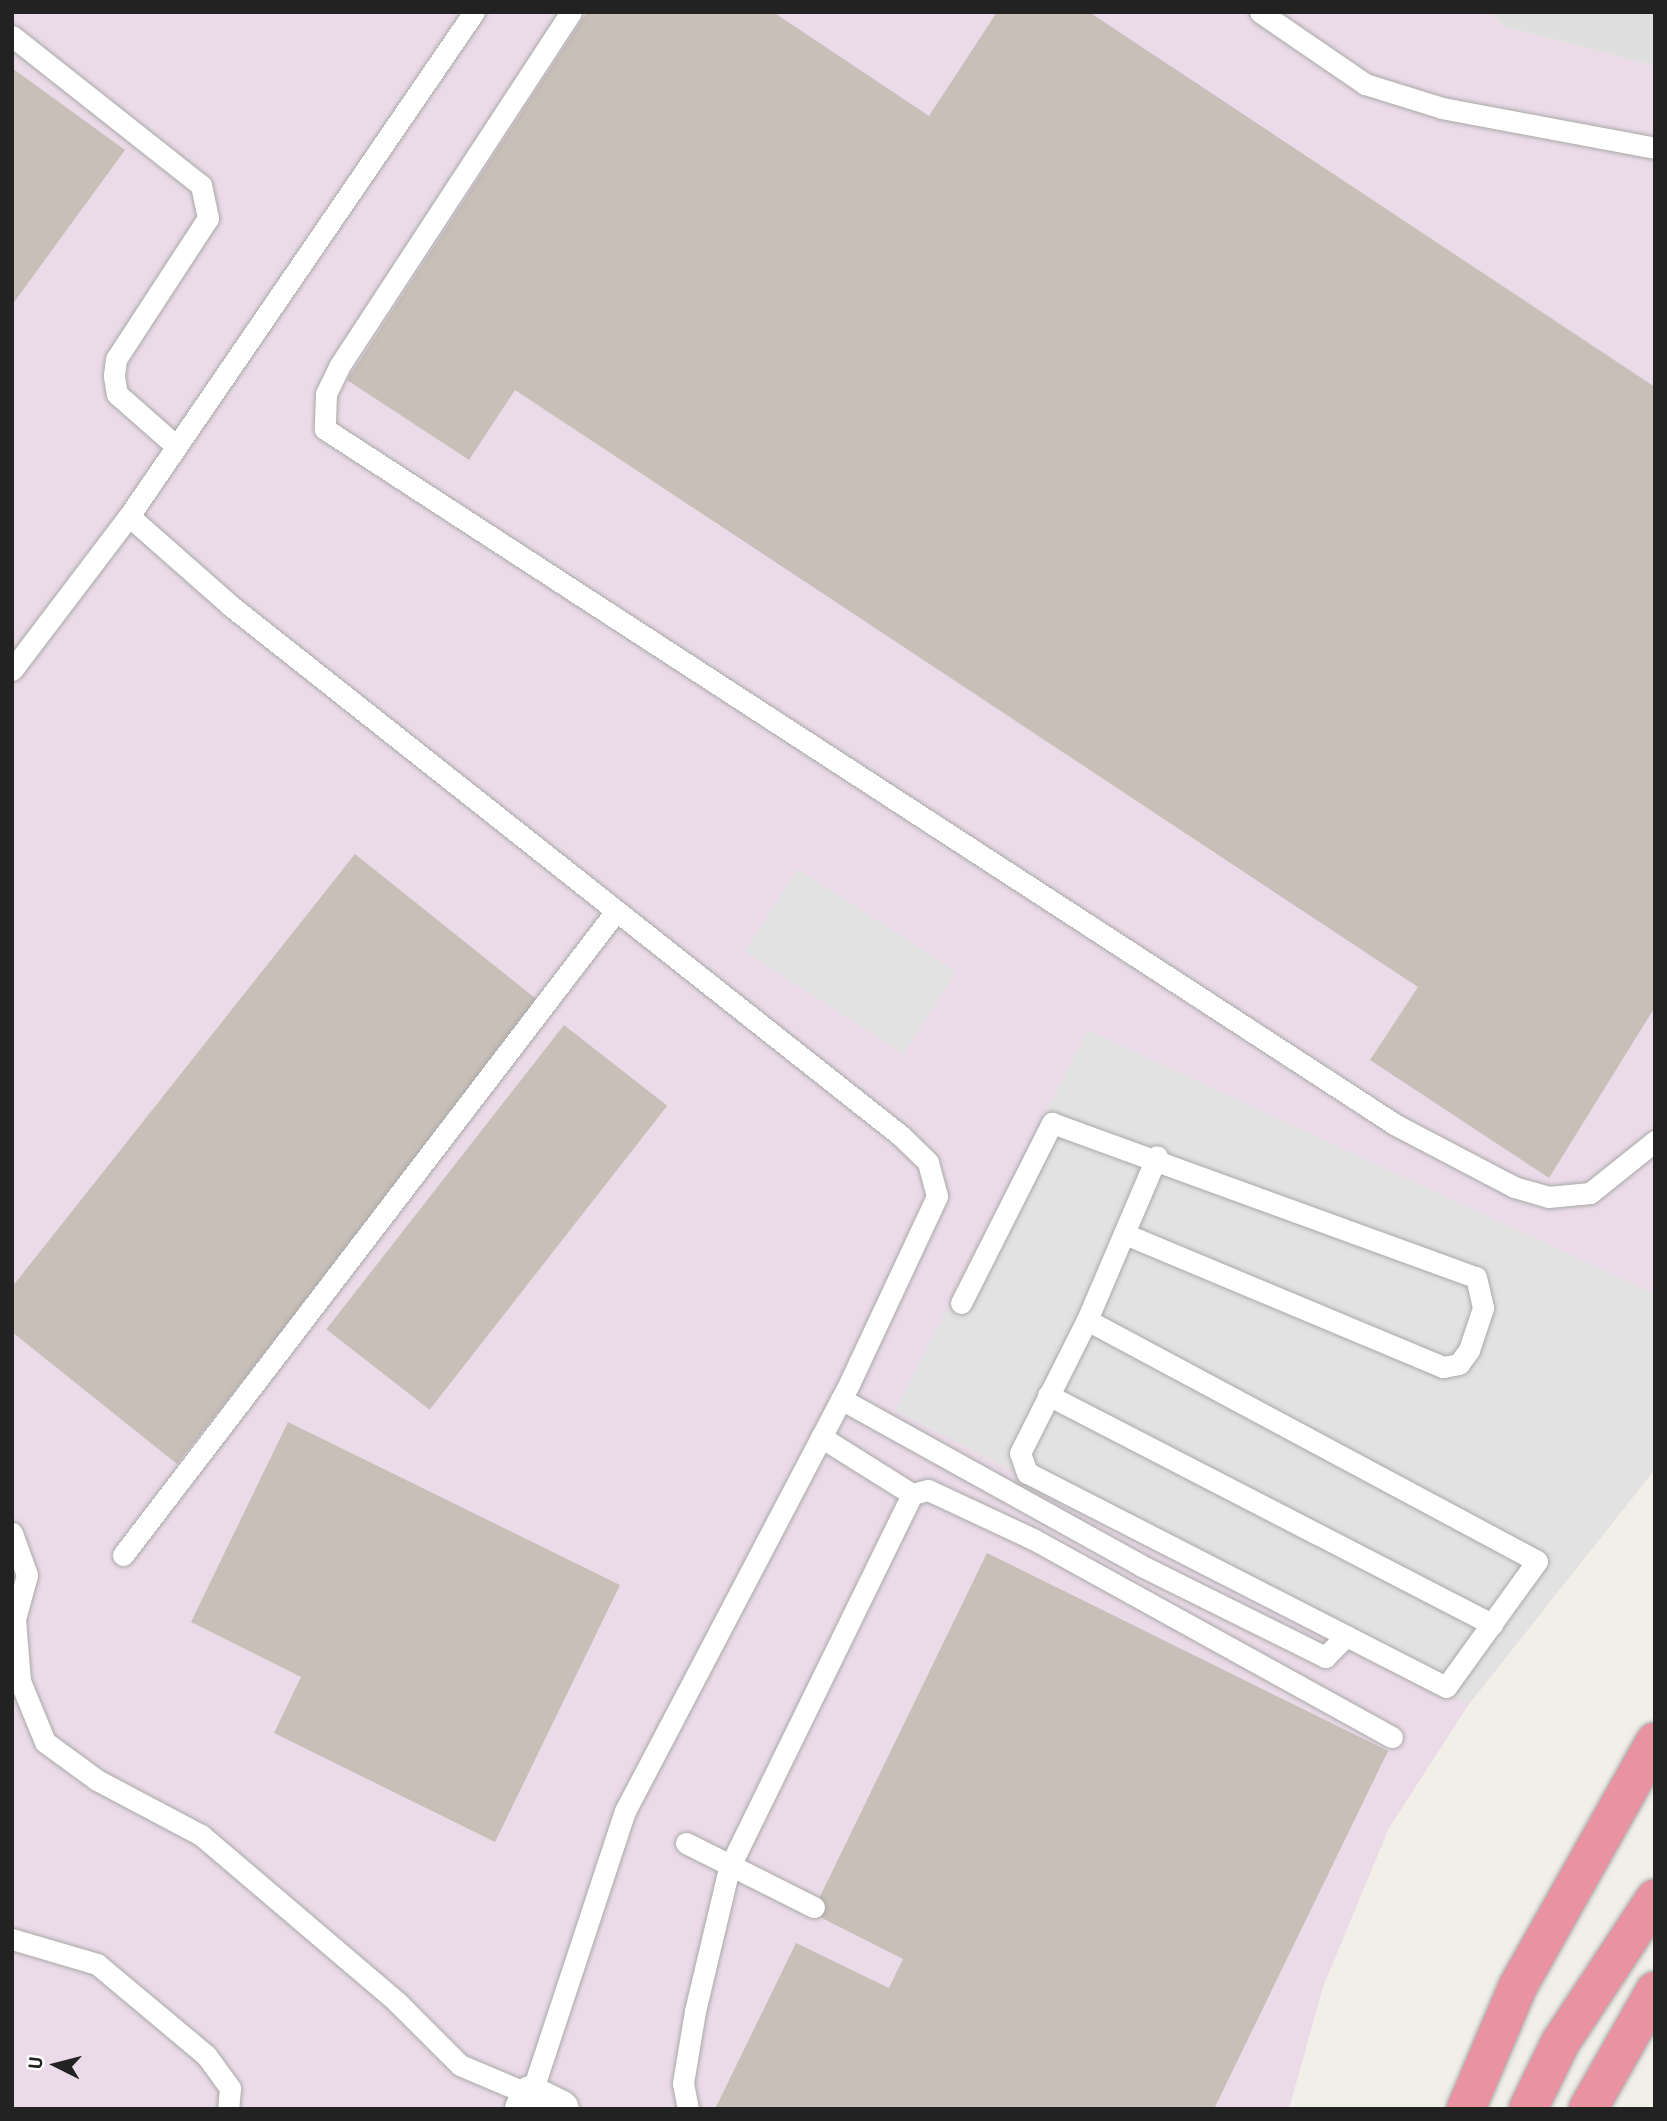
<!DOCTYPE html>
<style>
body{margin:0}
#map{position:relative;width:1667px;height:2121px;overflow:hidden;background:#f2efe9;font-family:Barlow,sans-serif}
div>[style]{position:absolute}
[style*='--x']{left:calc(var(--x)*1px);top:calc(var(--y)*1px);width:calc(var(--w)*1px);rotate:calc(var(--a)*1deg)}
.residential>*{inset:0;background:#e0dfdf}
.industrial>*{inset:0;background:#ebdbe8}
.parking>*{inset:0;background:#e2e2e2;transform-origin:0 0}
.building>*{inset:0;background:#c7bfb8;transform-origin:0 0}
.roads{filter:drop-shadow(0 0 2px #a9a9a9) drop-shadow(0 0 2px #a9a9a9)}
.lane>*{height:21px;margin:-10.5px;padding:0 10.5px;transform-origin:10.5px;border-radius:10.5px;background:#fff}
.street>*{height:38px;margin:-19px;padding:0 19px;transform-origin:19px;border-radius:19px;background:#fff}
.highway>*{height:38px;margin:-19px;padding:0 19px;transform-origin:19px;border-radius:19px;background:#e892a2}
span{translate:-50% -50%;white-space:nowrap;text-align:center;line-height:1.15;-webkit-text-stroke:6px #fff;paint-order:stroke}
.frame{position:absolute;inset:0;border:14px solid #222;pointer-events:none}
.north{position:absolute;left:21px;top:2030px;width:70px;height:70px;-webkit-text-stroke:5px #fff;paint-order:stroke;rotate:276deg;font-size:19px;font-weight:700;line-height:28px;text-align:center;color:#222}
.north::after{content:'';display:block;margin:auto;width:24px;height:32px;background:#222;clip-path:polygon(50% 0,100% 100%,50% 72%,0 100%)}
</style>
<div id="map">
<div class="residential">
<div style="clip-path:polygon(1489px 12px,1655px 12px,1655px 66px,1504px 27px)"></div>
</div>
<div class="industrial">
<div style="clip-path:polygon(12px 12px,1489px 12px,1504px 27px,1655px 66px,1655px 1469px,1469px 1704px,1389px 1828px,1323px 1987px,1289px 2109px,12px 2109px)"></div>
</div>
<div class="parking">
<div style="left:798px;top:869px;width:189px;height:98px;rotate:33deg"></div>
<div style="clip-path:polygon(1088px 1030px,1655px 1294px,1655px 1469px,1469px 1704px,895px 1411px)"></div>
</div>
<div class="building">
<div style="clip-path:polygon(587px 12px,773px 12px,929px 116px,997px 12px,1089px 12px,1655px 387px,1655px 1007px,1549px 1178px,1370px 1060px,1418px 987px,515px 390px,469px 460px,347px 380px)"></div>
<div style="clip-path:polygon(12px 68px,125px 150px,12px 305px)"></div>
<div style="clip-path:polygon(355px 854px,540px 1002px,177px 1464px,12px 1332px,12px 1287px)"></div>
<div style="left:564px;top:1025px;width:131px;height:386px;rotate:38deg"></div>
<div style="clip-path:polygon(288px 1422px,620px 1585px,495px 1842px,274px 1733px,301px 1677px,191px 1622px)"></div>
<div style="clip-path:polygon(987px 1553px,1388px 1751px,1214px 2109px,715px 2109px,796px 1943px,889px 1988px,903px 1959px,812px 1913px)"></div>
</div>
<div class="roads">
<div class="lane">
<div style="--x:571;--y:12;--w:424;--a:123.2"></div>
<div style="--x:339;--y:367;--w:30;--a:116"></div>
<div style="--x:326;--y:394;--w:35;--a:92"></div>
<div style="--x:325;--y:429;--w:1277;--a:33.02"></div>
<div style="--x:1396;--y:1125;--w:133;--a:27.7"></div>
<div style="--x:1514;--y:1187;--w:35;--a:16"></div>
<div style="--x:1548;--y:1197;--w:42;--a:-5.4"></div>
<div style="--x:1590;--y:1193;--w:83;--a:-38.7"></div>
<div style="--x:1260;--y:12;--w:127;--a:34.4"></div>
<div style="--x:1365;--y:84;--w:81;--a:17.3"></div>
<div style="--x:1442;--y:108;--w:217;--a:10.6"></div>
<div style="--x:12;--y:36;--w:241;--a:38.3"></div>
<div style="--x:201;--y:185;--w:34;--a:78"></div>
<div style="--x:208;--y:218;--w:168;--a:123.1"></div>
<div style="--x:116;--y:359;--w:17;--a:97"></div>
<div style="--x:114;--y:376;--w:18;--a:81"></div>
<div style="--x:117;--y:394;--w:79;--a:41.4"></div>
<div style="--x:12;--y:670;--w:193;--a:-52.8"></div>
<div style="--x:961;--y:1303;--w:202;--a:-63.2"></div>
<div style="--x:1052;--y:1123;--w:451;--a:20"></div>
<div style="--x:1476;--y:1277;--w:32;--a:77"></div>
<div style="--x:1483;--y:1308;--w:44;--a:108.4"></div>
<div style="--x:1469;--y:1350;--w:17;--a:126"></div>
<div style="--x:1459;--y:1364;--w:16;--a:169"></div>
<div style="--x:1443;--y:1367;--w:345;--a:-157.3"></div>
<div style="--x:1087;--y:1320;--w:510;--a:28.17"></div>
<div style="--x:1537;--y:1561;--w:155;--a:125.8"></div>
<div style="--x:1446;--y:1687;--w:470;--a:-152.9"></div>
<div style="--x:1027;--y:1473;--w:21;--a:-109"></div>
<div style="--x:1020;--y:1453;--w:149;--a:-63.3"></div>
<div style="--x:1087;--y:1320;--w:178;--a:-66.9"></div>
<div style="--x:1048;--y:1395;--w:500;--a:27.3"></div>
<div style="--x:841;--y:1399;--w:342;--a:29"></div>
<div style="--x:1140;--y:1565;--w:207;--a:26.4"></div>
<div style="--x:1325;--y:1657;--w:30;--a:-45"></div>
<div style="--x:821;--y:1437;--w:107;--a:32.1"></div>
<div style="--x:12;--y:1533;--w:45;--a:70.3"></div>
<div style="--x:27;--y:1575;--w:46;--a:105.3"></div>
<div style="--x:15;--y:1619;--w:62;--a:85.4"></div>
<div style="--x:20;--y:1681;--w:66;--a:67.7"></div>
<div style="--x:45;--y:1742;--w:64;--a:36.2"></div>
<div style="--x:97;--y:1780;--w:118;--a:27.9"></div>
<div style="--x:201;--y:1835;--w:257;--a:40.4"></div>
<div style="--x:397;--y:2002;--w:89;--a:45"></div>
<div style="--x:460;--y:2065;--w:77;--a:22.9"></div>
<div style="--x:531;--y:2095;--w:299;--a:-71.7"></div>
<div style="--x:625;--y:1811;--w:484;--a:-62.3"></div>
<div style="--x:850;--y:1382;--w:205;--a:-64.9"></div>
<div style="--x:937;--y:1196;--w:35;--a:-105"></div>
<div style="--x:928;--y:1162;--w:39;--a:-136"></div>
<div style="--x:900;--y:1135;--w:853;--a:-141.67"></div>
<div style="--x:231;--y:606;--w:136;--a:-138.6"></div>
<div style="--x:129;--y:516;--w:611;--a:-55.61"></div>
<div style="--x:123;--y:1555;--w:811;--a:-52.56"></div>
<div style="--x:686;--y:1843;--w:143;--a:26.6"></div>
<div style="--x:12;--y:1939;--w:89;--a:16.4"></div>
<div style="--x:97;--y:1964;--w:142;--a:39.9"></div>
<div style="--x:206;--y:2055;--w:41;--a:54"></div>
<div style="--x:230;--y:2088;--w:21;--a:95"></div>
<div style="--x:688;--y:2109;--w:26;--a:-101"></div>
<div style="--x:683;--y:2083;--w:73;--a:-80.5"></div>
<div style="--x:695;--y:2011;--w:147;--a:-76.6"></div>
<div style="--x:729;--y:1868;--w:416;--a:-63.9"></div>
<div style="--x:912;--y:1494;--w:16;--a:-14"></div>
<div style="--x:928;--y:1490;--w:116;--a:25"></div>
<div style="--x:1033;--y:1539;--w:410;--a:28.9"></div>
</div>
<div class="street">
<div style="--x:524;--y:2109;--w:16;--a:-63"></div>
<div style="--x:531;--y:2095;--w:32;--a:26"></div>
</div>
<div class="highway">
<div style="--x:1466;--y:2109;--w:134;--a:-67.1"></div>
<div style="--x:1518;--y:1986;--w:280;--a:-60.7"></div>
<div style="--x:1528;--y:2109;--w:73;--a:-64.1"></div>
<div style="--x:1560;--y:2043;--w:173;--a:-56.6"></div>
<div style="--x:1588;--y:2109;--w:136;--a:-60.4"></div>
</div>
</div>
<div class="frame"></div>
<div class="north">U</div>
</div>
